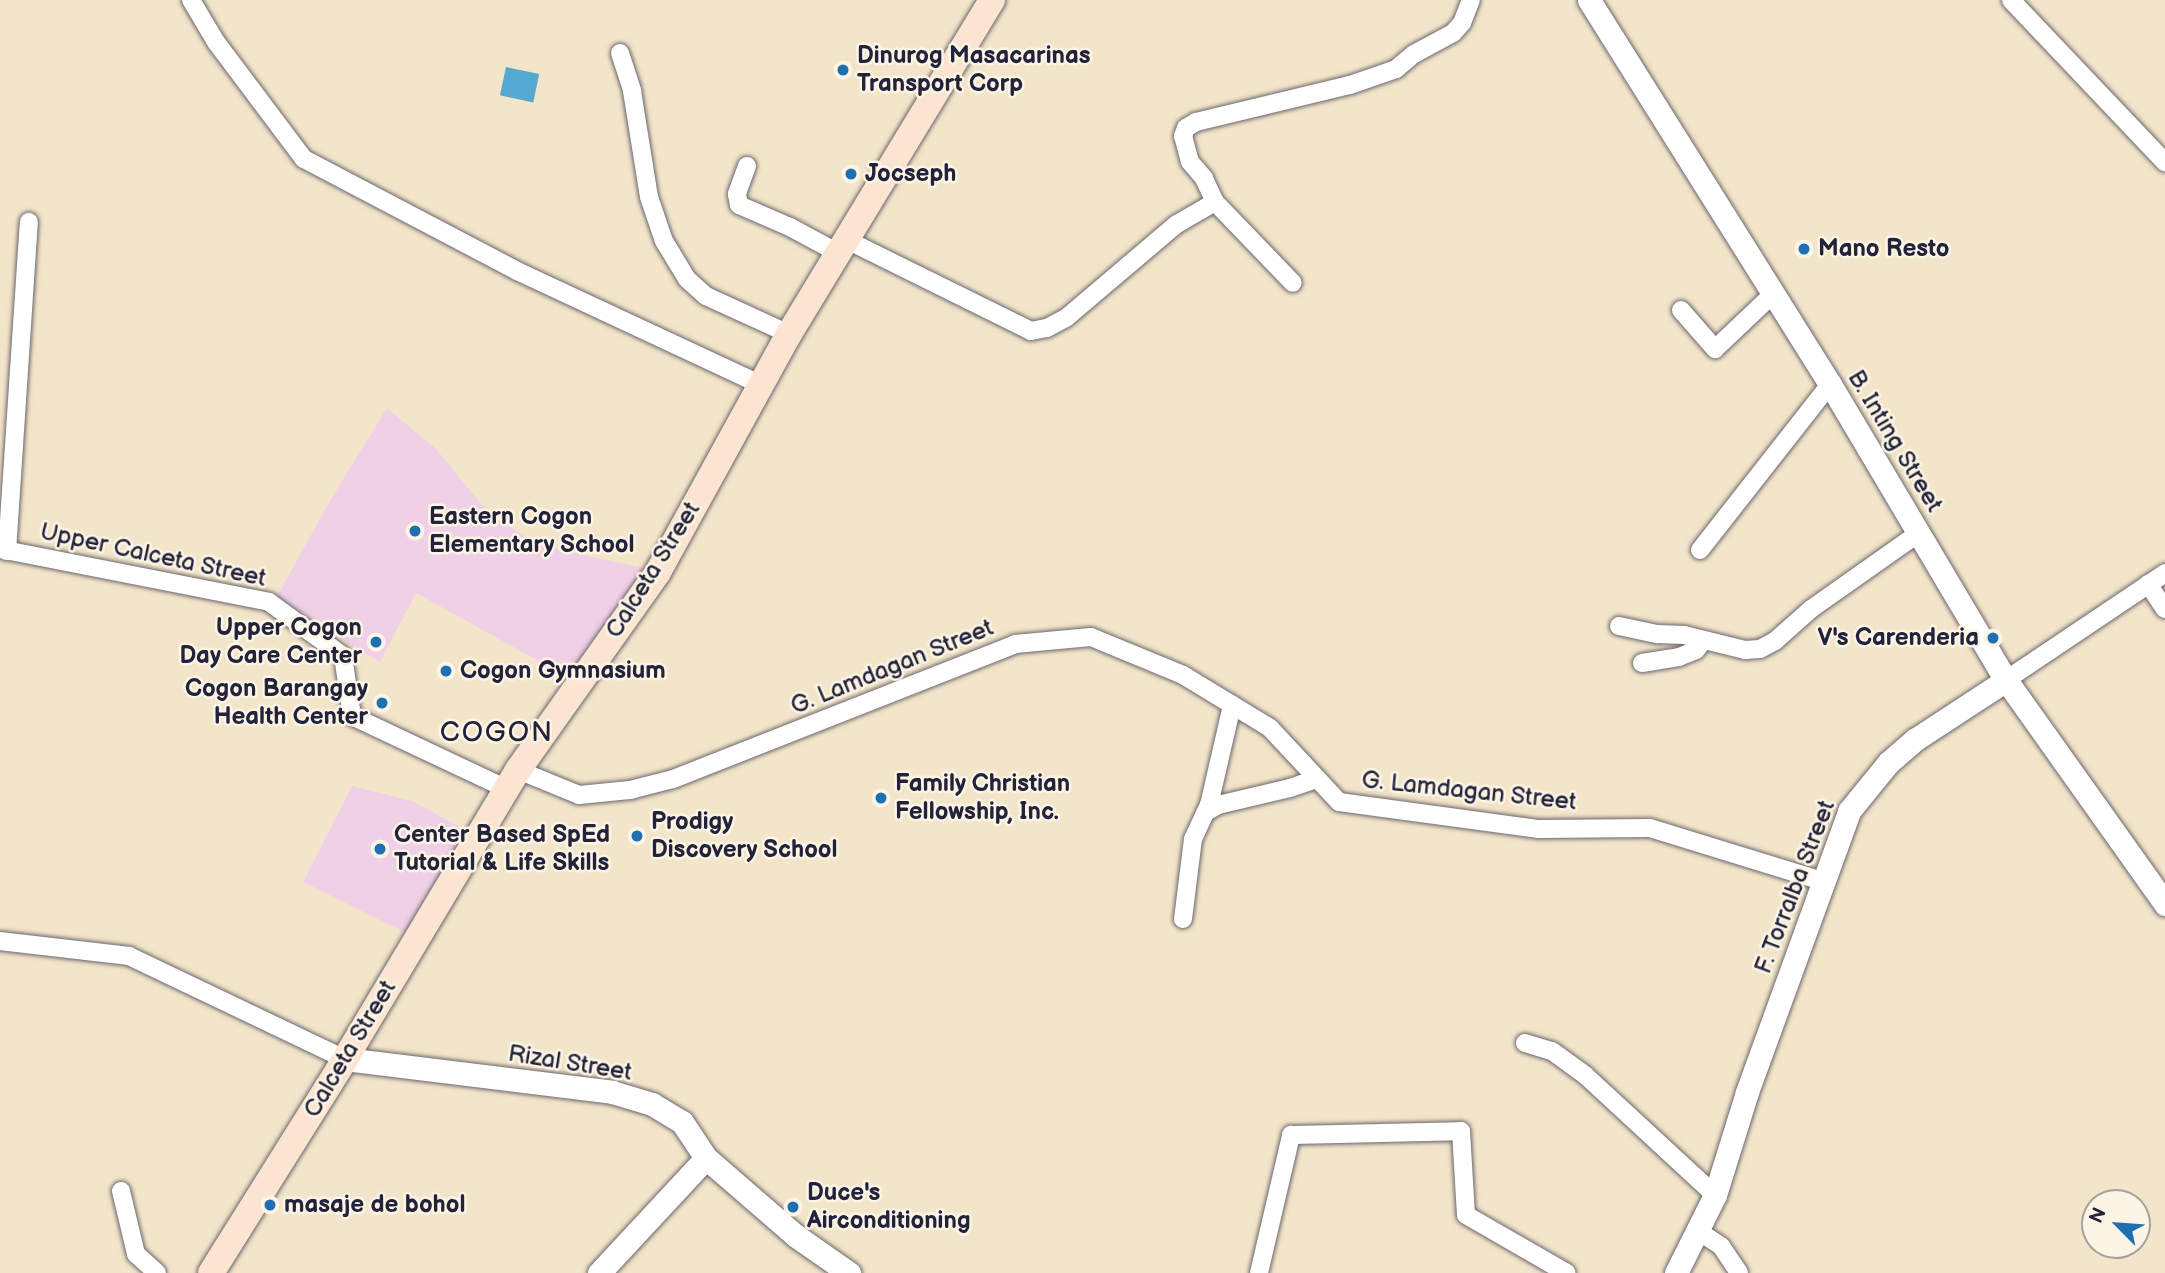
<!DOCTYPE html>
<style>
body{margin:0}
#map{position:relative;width:2165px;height:1273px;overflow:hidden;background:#f3e5c9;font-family:"Balsamiq Sans",sans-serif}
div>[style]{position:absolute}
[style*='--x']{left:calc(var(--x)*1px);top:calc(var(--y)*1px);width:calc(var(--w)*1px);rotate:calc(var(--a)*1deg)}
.built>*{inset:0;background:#efd0e7}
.water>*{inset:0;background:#55a9d1;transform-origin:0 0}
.roads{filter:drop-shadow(0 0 2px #6b666d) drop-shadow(0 0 2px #6b666d)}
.minor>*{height:18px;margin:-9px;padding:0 9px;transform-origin:9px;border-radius:9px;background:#fff}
.tertiary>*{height:23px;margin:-11.5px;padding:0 11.5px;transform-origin:11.5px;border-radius:11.5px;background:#fff}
.secondary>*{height:26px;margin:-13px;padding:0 13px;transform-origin:13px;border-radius:13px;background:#fce5d0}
.dots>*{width:19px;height:19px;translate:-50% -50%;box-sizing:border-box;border:4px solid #fcf5e5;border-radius:50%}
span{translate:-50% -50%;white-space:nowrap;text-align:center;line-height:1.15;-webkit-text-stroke:5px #fcf5e5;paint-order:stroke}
.poi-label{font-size:24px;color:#22223b;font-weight:700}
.left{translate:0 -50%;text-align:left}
.right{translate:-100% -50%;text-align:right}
.street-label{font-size:24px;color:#22223b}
.quarter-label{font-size:28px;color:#22223b;letter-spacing:2px}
.north{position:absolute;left:2081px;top:1189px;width:70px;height:70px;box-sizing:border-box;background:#fcf5e5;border:2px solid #a5a1a1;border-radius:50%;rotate:295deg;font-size:19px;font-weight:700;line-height:28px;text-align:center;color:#22223b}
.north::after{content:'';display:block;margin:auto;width:24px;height:32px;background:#1f6fb2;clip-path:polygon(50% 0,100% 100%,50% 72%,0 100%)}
</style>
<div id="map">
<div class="built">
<div style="clip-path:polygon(387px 408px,436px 449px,491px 516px,543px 546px,643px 568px,569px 678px,416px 593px,380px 662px,275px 600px,331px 499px)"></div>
<div style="clip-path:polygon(352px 786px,412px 801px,467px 831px,408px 934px,303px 882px)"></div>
</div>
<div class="water">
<div style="left:506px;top:67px;width:34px;height:29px;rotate:12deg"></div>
</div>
<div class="roads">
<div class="minor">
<div style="--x:191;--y:0;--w:49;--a:59.2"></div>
<div style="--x:216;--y:42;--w:146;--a:53.1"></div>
<div style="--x:304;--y:159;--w:241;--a:27.7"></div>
<div style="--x:517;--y:271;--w:269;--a:25"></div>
<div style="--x:2011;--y:0;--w:224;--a:46.5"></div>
<div style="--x:620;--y:53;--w:40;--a:72"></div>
<div style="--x:632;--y:91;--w:107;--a:80.9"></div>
<div style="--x:649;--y:197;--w:46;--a:71.2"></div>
<div style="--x:664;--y:241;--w:44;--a:58.8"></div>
<div style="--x:687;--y:279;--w:25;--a:42"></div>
<div style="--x:706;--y:296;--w:91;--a:24.6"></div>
<div style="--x:747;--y:166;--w:30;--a:110"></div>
<div style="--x:737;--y:194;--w:11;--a:80"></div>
<div style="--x:739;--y:205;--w:56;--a:23.3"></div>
<div style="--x:790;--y:227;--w:55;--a:28.4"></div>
<div style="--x:1215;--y:202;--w:112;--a:46.1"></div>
<div style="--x:847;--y:240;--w:205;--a:26.3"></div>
<div style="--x:1031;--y:331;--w:16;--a:-11"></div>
<div style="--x:1047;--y:328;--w:21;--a:-28"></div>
<div style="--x:1066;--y:318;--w:145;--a:-40.3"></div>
<div style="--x:1177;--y:224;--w:44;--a:-30.1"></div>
<div style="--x:1215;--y:202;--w:26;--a:-115"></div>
<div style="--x:1204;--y:178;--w:21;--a:-131"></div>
<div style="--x:1190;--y:162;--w:27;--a:-105"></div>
<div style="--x:1183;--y:136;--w:9;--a:-69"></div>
<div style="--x:1186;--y:128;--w:12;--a:-31"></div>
<div style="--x:1196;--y:122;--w:158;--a:-13.5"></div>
<div style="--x:1350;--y:85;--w:49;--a:-19.2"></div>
<div style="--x:1396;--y:69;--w:23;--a:-40"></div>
<div style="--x:1414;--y:54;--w:44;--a:-28.3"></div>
<div style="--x:1453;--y:33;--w:13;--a:-48"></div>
<div style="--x:1462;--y:23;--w:25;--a:-69"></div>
<div style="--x:1681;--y:310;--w:52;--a:48.9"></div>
<div style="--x:1715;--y:349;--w:80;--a:-43.5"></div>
<div style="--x:0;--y:549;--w:274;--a:11.1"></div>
<div style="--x:269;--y:602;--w:92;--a:36.1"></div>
<div style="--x:343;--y:656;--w:61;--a:81.5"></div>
<div style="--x:352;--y:716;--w:171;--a:25.2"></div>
<div style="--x:1700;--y:550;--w:211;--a:-51.9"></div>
<div style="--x:7;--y:551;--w:330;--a:-86.2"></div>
<div style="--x:2148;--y:584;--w:30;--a:56"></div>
<div style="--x:1619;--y:626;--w:39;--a:12"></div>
<div style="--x:1657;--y:634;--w:27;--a:2"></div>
<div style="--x:1684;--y:635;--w:63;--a:13.8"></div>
<div style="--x:1745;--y:650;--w:15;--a:-4"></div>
<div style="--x:1760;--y:649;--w:17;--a:-28"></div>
<div style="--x:1775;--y:641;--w:48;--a:-41.6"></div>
<div style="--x:1811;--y:609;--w:133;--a:-35.2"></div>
<div style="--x:1642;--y:663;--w:37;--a:-9"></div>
<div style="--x:1679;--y:657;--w:18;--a:-22"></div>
<div style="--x:1696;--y:650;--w:11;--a:-52"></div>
<div style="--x:2006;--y:680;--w:192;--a:-33.9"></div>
<div style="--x:518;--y:770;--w:66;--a:22.3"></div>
<div style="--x:579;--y:795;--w:51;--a:-5.6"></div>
<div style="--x:630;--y:790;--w:44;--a:-14.3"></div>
<div style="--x:673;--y:779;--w:368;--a:-21.5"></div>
<div style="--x:1015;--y:644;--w:76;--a:-5.3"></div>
<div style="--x:1091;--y:637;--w:100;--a:22.4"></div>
<div style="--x:1183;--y:675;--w:102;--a:31.3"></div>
<div style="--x:1270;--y:728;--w:101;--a:47"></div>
<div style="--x:1339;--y:802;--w:202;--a:7.7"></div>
<div style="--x:1539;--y:829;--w:111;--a:-0.5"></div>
<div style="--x:1650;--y:828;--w:180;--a:17.1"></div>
<div style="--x:1206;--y:812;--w:14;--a:-30"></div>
<div style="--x:1218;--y:805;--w:74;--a:-13.3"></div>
<div style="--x:1290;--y:788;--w:28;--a:-19"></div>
<div style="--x:1183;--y:919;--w:81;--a:-82.9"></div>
<div style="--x:1193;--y:839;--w:38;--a:-65"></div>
<div style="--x:1209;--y:805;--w:103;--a:-77"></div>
<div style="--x:0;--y:941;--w:130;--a:6.6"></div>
<div style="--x:129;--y:956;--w:239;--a:25.5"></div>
<div style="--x:1525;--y:1043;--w:28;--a:17"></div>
<div style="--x:1552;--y:1051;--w:41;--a:36"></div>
<div style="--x:1585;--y:1075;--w:177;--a:42.7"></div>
<div style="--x:121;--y:1191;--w:65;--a:76.6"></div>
<div style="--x:136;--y:1254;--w:28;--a:42"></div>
<div style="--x:1698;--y:1231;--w:27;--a:33"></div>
<div style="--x:1721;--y:1246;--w:32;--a:56"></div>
<div style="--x:1259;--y:1273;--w:142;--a:-76.9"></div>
<div style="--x:1291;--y:1135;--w:170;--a:-1.3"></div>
<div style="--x:1461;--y:1131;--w:84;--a:86.6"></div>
<div style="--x:1466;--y:1215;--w:116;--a:29.9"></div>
</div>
<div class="tertiary">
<div style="--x:1589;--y:0;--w:453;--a:57.9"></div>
<div style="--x:1830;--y:384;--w:344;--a:59.3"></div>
<div style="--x:2006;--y:680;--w:275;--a:54.6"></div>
<div style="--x:345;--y:1059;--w:269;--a:7"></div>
<div style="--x:612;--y:1092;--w:42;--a:16.7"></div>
<div style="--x:652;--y:1104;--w:35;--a:31"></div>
<div style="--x:682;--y:1122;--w:43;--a:56.3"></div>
<div style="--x:706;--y:1158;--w:119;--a:40.9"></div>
<div style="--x:796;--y:1236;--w:65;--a:34.9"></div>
<div style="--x:599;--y:1273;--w:157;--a:-47.1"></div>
<div style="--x:1676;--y:1273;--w:87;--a:-63.4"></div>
<div style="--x:1715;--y:1195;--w:108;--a:-72.7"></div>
<div style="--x:1747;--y:1092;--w:299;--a:-70"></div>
<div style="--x:1849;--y:811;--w:62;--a:-50.9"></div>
<div style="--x:1888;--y:763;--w:37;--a:-41"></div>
<div style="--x:1916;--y:739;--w:108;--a:-33.2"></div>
</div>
<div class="secondary">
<div style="--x:211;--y:1273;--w:252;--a:-57.9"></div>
<div style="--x:345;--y:1059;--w:337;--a:-59.1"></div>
<div style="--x:518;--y:770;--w:242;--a:-54.7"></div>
<div style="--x:658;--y:572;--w:272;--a:-61.2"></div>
<div style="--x:789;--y:334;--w:391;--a:-58.7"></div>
</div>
</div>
<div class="dots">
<div style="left:843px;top:70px;background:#1f6fb2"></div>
<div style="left:851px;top:174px;background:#1f6fb2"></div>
<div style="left:1804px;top:249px;background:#1f6fb2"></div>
<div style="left:415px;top:531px;background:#1f6fb2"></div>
<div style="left:1993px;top:638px;background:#1f6fb2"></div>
<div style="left:376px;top:642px;background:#1f6fb2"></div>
<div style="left:446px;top:671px;background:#1f6fb2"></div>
<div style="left:382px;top:703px;background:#1f6fb2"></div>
<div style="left:881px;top:798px;background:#1f6fb2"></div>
<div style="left:637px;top:836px;background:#1f6fb2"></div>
<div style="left:380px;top:849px;background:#1f6fb2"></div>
<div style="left:270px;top:1205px;background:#1f6fb2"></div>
<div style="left:793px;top:1207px;background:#1f6fb2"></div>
</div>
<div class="poi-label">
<span class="left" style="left:857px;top:70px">Dinurog Masacarinas<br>Transport Corp</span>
<span class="left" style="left:865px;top:174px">Jocseph</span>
<span class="left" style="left:1818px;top:249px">Mano Resto</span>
<span class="left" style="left:429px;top:531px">Eastern Cogon<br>Elementary School</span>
<span class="right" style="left:362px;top:642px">Upper Cogon<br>Day Care Center</span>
<span class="right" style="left:1979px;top:638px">V's Carenderia</span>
<span class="left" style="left:460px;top:671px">Cogon Gymnasium</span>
<span class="right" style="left:368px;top:703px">Cogon Barangay<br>Health Center</span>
<span class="left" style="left:895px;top:798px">Family Christian<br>Fellowship, Inc.</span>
<span class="left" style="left:651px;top:836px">Prodigy<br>Discovery School</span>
<span class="left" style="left:394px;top:849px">Center Based SpEd<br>Tutorial &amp; Life Skills</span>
<span class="left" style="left:807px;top:1207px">Duce's<br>Airconditioning</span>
<span class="left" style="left:284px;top:1205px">masaje de bohol</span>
</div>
<div class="street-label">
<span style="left:1895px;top:441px;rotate:59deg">B. Inting Street</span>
<span style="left:153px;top:555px;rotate:12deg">Upper Calceta Street</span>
<span style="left:653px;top:570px;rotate:-58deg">Calceta Street</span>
<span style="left:892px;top:667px;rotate:-22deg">G. Lamdagan Street</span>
<span style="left:1469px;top:791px;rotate:6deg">G. Lamdagan Street</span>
<span style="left:1795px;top:887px;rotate:-69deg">F. Torralba Street</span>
<span style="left:350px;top:1049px;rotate:-59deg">Calceta Street</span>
<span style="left:570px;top:1063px;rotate:9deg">Rizal Street</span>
</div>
<div class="quarter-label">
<span style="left:497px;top:733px">COGON</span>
</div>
<div class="north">N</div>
</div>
